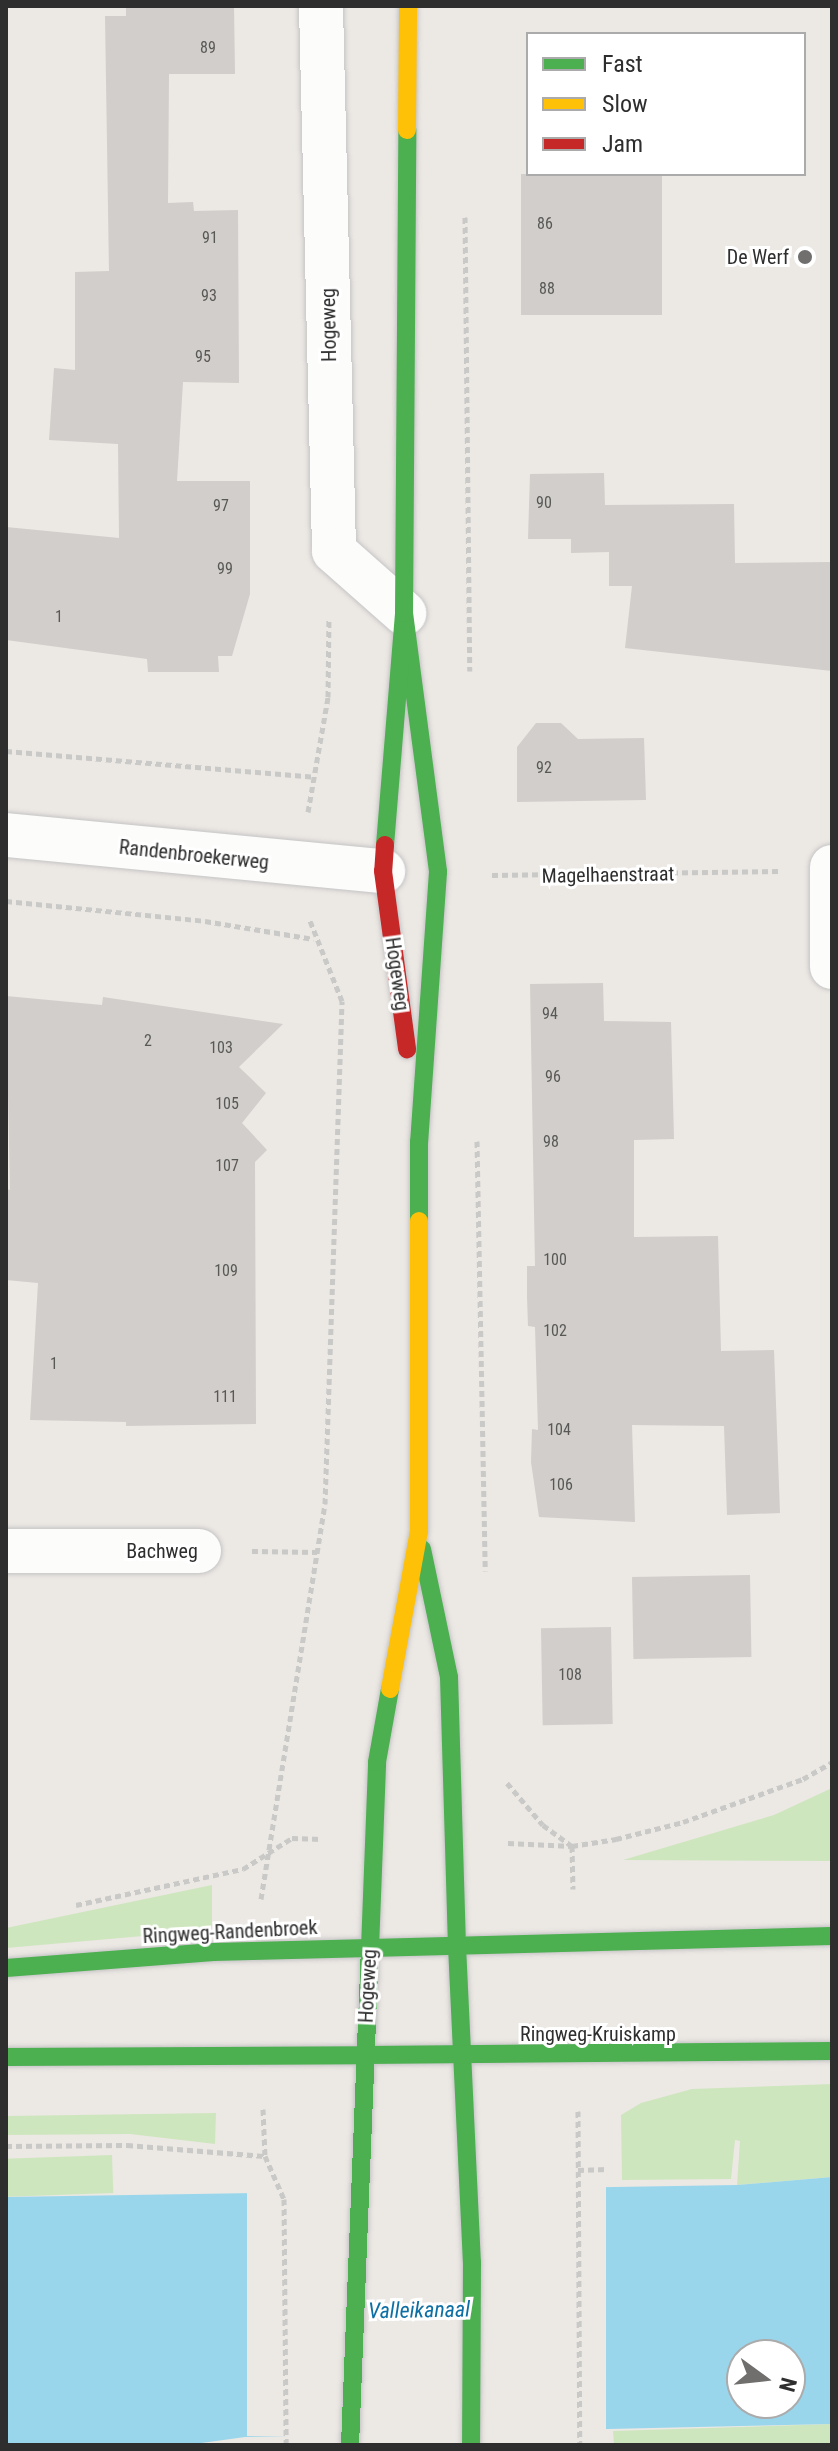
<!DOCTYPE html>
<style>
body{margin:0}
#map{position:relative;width:838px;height:2451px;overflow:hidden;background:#ece8e4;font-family:"Roboto Condensed",sans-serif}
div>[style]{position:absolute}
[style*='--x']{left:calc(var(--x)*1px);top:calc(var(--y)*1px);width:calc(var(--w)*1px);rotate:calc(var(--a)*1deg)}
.green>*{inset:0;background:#cee6be;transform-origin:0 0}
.water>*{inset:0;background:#99d6ec}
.pier>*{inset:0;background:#ece8e4;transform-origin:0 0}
.building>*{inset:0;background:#d1cecb;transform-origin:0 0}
.path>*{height:5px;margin-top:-2.5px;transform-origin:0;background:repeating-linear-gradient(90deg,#c9c9c8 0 6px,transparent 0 10px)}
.roads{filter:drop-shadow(0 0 2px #c5c4c5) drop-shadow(0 0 2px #c5c4c5)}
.street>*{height:44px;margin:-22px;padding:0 22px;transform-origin:22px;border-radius:22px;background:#fcfcfb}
.fast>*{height:18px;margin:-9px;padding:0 9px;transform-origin:9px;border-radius:9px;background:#4caf50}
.slow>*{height:18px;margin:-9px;padding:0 9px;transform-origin:9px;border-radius:9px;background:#ffc107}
.jam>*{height:18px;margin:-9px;padding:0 9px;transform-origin:9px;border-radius:9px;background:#c62828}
.dots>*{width:22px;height:22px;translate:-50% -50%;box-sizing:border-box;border:4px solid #fff;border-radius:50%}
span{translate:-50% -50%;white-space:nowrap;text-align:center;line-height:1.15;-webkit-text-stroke:6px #fff;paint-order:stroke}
.number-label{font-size:16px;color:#585857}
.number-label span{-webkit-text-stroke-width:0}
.poi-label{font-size:20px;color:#2e2e2e}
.right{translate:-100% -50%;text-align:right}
.street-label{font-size:20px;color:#2e2e2e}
.water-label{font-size:22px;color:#0d6fa3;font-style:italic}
.frame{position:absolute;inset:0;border:8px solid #2e2e2e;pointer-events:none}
.legend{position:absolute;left:526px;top:32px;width:280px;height:144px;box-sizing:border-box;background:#fff;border:2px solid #ababab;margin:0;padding:10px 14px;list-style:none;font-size:24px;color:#2e2e2e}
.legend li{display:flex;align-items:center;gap:16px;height:40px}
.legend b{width:40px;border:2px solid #ababab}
.north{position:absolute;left:726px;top:2339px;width:80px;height:80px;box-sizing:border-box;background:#fff;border:2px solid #ababab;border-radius:50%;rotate:105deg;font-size:22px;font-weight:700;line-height:32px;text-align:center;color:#2e2e2e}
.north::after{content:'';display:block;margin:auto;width:28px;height:36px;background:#706f6e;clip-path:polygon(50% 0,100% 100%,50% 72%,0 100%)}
</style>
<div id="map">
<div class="green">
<div style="clip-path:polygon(832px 1788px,832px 1861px,623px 1860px,774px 1815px)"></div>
<div style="clip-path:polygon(212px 1885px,212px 1930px,6px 1948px,6px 1928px)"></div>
<div style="clip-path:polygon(832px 2084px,832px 2177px,737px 2185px,740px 2141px,735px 2140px,731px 2179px,622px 2180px,621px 2115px,641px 2103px,692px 2089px)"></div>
<div style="clip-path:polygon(216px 2113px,215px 2144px,130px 2134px,6px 2135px,6px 2116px)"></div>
<div style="left:112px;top:2155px;width:38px;height:106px;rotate:88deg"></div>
<div style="clip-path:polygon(832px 2424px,832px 2445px,614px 2445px,613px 2431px)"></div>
</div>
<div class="water">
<div style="clip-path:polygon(evenodd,832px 2177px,832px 2424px,245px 2437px,187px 2445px,6px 2445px,6px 2197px,737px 2185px,832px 2177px,742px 2355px,790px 2355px,790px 2403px,742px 2403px,742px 2355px)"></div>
</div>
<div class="pier">
<div style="left:606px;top:2182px;width:254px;height:359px;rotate:90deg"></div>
</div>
<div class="building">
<div style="clip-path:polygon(126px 6px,234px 6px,235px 74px,169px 74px,168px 203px,193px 202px,194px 211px,238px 210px,239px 383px,183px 382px,177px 481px,250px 481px,250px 594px,232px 656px,218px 656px,219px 672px,148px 672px,147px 659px,6px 640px,6px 527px,119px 538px,118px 444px,49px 440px,54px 368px,75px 370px,75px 272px,109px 271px,105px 16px,126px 16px)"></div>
<div style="left:521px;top:174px;width:141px;height:141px"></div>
<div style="clip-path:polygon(604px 473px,605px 505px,734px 504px,735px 563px,832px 562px,832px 671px,625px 648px,632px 586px,609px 586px,609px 552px,571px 553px,571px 539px,528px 539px,530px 474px)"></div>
<div style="clip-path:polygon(536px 723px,561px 723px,578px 739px,644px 738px,646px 800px,517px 802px,517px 747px)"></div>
<div style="clip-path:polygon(603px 983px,604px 1021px,671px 1022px,674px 1139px,634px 1140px,634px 1237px,718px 1236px,721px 1351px,774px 1350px,780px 1513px,727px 1515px,724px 1426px,632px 1425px,635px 1522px,539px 1517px,531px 1462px,532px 1429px,538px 1430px,535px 1327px,528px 1326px,527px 1297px,527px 1266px,535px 1266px,530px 984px)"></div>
<div style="clip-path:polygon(6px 996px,102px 1005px,103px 997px,283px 1024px,239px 1067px,266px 1093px,242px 1123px,267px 1150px,255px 1162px,256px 1424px,126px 1426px,126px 1422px,30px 1420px,38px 1283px,6px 1280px,6px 1189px,10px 1190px)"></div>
<div style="left:750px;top:1575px;width:82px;height:118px;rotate:89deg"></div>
<div style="left:611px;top:1627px;width:97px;height:70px;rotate:89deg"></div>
</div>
<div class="path">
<div style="--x:465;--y:217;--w:454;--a:89.4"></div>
<div style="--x:6;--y:751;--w:309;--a:4.8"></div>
<div style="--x:308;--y:812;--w:117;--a:-80.1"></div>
<div style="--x:328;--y:697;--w:77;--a:-89.3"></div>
<div style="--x:492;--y:875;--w:286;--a:-0.8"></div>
<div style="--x:6;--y:901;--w:200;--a:5.7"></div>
<div style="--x:205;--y:921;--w:110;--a:9.4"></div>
<div style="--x:477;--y:1141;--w:430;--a:88.9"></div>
<div style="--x:252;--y:1551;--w:65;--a:0.9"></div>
<div style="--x:507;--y:1783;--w:55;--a:49.4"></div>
<div style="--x:543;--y:1825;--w:36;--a:36"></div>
<div style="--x:508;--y:1843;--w:64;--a:2.7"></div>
<div style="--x:572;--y:1846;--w:45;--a:-9"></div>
<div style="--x:616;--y:1839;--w:69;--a:-14.2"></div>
<div style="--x:683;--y:1822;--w:127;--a:-19.7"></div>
<div style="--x:803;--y:1779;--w:34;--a:-30"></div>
<div style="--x:572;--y:1846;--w:43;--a:88.7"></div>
<div style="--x:261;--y:1899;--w:400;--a:-80.8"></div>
<div style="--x:325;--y:1504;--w:503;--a:-88.06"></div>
<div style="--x:342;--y:1001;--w:89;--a:-111.7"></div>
<div style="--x:76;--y:1905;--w:171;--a:-12.2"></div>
<div style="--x:243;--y:1869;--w:58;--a:-32.3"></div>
<div style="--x:292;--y:1838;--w:30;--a:2"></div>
<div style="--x:263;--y:2109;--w:47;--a:87.6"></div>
<div style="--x:265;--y:2156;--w:47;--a:66.2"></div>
<div style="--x:284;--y:2199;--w:246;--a:89.5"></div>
<div style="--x:578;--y:2111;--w:334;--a:89.7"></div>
<div style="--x:6;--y:2146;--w:121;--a:-0.5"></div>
<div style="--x:127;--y:2145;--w:138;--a:4.6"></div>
<div style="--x:578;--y:2170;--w:30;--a:-2"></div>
</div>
<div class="roads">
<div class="street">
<div style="--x:321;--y:6;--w:545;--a:88.63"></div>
<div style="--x:334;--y:551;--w:94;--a:41.5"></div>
<div style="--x:6;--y:835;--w:379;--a:5.5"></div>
<div style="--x:832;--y:867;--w:100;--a:90"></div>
<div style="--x:6;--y:1551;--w:193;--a:0"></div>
</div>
<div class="fast">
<div style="--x:404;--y:613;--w:261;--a:82.5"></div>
<div style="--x:438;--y:872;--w:271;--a:94"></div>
<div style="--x:419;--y:1142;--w:79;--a:90"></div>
<div style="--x:385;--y:845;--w:233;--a:-85.3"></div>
<div style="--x:404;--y:613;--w:483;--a:-89.6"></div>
<div style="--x:422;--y:1549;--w:131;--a:78.1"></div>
<div style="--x:449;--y:1677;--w:269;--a:88.3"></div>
<div style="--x:457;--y:1946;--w:317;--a:87.3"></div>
<div style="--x:472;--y:2263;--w:182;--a:90.3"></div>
<div style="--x:6;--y:1968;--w:208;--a:-4.4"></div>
<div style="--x:213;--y:1952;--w:157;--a:-1.5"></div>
<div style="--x:370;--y:1948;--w:186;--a:-87.8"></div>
<div style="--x:377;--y:1762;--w:74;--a:-79.9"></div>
<div style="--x:364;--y:2055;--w:468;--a:-0.5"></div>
<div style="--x:6;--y:2057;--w:358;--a:-0.3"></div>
<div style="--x:350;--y:2445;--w:497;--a:-87.7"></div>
<div style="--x:370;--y:1948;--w:462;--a:-1.5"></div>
</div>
<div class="slow">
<div style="--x:407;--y:130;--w:124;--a:-89.5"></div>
<div style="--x:390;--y:1689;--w:161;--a:-79.6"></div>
<div style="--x:419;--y:1531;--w:310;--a:-90"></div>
</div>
<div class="jam">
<div style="--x:385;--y:845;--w:26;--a:94"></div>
<div style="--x:383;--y:871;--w:180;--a:82.3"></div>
</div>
</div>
<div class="dots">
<div style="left:805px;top:257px;background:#706f6e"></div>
</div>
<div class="number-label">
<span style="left:208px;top:48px">89</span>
<span style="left:545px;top:224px">86</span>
<span style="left:210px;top:238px">91</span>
<span style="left:547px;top:289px">88</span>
<span style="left:209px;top:296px">93</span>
<span style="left:203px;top:357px">95</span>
<span style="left:544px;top:503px">90</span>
<span style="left:221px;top:506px">97</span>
<span style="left:225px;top:569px">99</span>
<span style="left:59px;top:617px">1</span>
<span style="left:544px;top:768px">92</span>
<span style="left:550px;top:1014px">94</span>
<span style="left:148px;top:1041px">2</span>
<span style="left:221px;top:1048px">103</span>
<span style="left:553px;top:1077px">96</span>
<span style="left:227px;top:1104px">105</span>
<span style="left:551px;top:1142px">98</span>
<span style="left:227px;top:1166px">107</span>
<span style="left:555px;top:1260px">100</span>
<span style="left:226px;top:1271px">109</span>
<span style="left:555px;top:1331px">102</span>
<span style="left:54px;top:1364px">1</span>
<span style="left:225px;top:1397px">111</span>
<span style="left:559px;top:1430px">104</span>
<span style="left:561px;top:1485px">106</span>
<span style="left:570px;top:1675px">108</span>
</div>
<div class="poi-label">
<span class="right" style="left:789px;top:257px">De Werf</span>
</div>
<div class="street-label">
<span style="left:329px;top:325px;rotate:-91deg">Hogeweg</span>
<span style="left:194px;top:855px;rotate:6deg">Randenbroekerweg</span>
<span style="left:608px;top:875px;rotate:-1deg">Magelhaenstraat</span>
<span style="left:397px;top:974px;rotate:82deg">Hogeweg</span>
<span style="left:162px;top:1551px">Bachweg</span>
<span style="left:230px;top:1932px;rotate:-3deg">Ringweg-Randenbroek</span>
<span style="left:368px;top:1986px;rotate:-87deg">Hogeweg</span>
<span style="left:598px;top:2034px">Ringweg-Kruiskamp</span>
</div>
<div class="water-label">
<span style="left:419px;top:2310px;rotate:-1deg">Valleikanaal</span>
</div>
<div class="frame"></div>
<ul class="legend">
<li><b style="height:10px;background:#4caf50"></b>Fast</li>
<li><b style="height:10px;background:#ffc107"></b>Slow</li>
<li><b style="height:10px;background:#c62828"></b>Jam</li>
</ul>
<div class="north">N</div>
</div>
